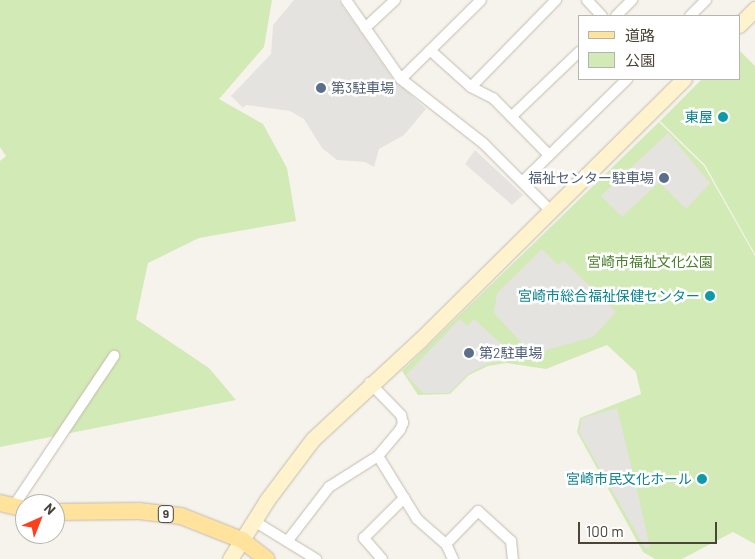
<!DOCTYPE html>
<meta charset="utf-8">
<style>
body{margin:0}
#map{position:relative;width:755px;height:559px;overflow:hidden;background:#f6f3ec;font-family:Barlow,"Noto Sans JP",sans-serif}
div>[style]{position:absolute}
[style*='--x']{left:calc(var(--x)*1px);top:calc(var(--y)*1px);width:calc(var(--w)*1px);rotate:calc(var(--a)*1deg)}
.green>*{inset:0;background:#d2eab5}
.parking>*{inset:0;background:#e5e3e0}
.roads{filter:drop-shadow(0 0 1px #c2bbae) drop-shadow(0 0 1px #c2bbae)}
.street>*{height:10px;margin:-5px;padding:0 5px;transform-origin:5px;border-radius:5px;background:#fff}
.secondary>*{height:15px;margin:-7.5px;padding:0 7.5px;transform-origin:7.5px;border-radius:7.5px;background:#fff3cd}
.primary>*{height:16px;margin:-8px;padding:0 8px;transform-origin:8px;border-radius:8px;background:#ffe39c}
.dots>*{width:14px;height:14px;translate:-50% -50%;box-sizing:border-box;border:2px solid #fff;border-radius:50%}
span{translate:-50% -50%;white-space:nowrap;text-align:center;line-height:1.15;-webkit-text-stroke:5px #fff;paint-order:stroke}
.shield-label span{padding:1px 4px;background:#fff;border:1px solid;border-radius:4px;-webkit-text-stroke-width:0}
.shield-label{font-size:12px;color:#4b4439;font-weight:700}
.service-label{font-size:14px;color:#4e5e75}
.left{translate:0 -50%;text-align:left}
.right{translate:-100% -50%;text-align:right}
.culture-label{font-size:14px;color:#0d838f}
.park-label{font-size:14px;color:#4a7f2a}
.legend{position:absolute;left:578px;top:15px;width:162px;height:65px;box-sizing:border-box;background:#fff;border:1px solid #b7b4b0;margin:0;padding:6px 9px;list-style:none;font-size:15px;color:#4b4439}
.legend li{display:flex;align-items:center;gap:10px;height:25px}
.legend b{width:25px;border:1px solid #b7b4b0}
.north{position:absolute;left:15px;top:494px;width:50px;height:50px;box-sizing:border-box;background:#fff;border:1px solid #b7b4b0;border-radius:50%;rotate:44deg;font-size:14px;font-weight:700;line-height:20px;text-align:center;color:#4b4439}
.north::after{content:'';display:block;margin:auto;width:18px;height:22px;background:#fc3f1d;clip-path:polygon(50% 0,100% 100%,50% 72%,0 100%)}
.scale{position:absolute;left:578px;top:522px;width:139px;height:22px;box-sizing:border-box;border:2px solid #4b4439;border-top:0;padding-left:6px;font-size:15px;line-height:18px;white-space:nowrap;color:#4b4439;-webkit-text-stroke:4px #fff;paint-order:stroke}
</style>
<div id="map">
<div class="green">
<div style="clip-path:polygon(0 0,272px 0,264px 47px,219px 99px,263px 124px,287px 168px,296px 221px,199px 238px,148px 263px,136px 319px,209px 368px,236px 400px,0 447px,0 161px,6px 156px,0 147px)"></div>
<div style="clip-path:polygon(739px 50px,755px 66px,755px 254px,705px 165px,660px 121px,702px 79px,739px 79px)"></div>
<div style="clip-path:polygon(659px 122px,704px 166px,755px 256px,755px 544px,733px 532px,682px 559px,655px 559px,643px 552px,577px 432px,580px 418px,641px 394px,636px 372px,607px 345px,546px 369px,507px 363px,488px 366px,469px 375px,450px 394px,418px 395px,402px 371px)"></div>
</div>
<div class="parking">
<div style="clip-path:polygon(294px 0,338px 0,393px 79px,426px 109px,404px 135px,379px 149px,374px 167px,365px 162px,337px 160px,322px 148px,304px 119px,290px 111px,246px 105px,243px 108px,231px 96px,271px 54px,273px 25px)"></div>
<div style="clip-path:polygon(668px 133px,710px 183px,686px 209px,659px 182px,622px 217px,601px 196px)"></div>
<div style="clip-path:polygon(475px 150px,523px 195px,512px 205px,465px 164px)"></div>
<div style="clip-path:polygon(542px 249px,558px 265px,563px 260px,616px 312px,593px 337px,532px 354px,494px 313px,497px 293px)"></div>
<div style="clip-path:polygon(460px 319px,467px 326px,474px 319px,518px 359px,488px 363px,468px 374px,449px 393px,423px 393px,406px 375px)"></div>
<div style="clip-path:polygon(617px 408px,638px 494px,650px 548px,645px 548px,579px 432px,582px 418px)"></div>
</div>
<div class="roads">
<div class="street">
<div style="--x:346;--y:0;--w:96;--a:55.2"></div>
<div style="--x:401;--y:79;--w:104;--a:38"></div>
<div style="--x:483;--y:143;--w:95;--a:45"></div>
<div style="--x:587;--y:0;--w:22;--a:47"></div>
<div style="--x:616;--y:16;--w:23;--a:-45"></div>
<div style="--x:690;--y:16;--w:23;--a:-45"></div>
<div style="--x:365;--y:28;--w:41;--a:-43"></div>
<div style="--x:431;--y:51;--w:54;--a:42"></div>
<div style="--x:471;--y:87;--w:25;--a:27"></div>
<div style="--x:493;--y:98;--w:78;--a:45.5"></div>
<div style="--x:401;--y:79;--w:112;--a:-44.6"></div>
<div style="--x:471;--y:87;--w:122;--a:-45.7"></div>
<div style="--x:512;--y:116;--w:93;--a:-43.7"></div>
<div style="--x:523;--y:181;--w:146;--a:-44.4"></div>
<div style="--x:378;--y:456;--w:74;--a:58.2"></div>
<div style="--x:417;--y:519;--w:38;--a:41"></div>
<div style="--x:446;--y:544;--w:17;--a:65"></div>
<div style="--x:13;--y:507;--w:182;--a:-56.2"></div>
<div style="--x:254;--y:521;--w:73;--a:31.5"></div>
<div style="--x:289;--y:539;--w:66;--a:-52.4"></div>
<div style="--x:329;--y:487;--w:58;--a:-32.3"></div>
<div style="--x:378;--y:456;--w:34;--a:-50"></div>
<div style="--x:400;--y:430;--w:8;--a:-67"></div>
<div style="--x:403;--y:423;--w:8;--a:-104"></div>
<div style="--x:401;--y:415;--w:45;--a:-134.1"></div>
<div style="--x:446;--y:544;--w:46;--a:-45.9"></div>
<div style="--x:478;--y:511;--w:45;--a:42.3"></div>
<div style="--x:511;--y:541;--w:18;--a:84"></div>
<div style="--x:382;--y:559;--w:28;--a:-131"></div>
<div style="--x:364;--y:538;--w:57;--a:-45"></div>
</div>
<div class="secondary">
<div style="--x:739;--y:25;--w:23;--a:-45"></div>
<div style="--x:230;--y:559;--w:70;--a:-57.9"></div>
<div style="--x:267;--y:500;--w:76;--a:-53"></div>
<div style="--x:313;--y:439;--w:147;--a:-42.8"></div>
<div style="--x:421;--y:339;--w:370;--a:-44.7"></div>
</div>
<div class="primary">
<div style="--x:0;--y:503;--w:26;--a:13"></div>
<div style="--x:55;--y:512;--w:84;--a:-0.7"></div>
<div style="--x:139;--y:511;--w:42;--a:6.8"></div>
<div style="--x:181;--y:516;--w:66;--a:21.5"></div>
<div style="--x:242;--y:540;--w:31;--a:38"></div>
</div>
</div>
<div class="dots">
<div style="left:321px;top:88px;background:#5c6f8a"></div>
<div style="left:723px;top:117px;background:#0f9aa8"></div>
<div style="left:664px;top:178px;background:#5c6f8a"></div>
<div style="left:710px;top:296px;background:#0f9aa8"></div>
<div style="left:469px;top:353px;background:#5c6f8a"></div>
<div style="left:702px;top:479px;background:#0f9aa8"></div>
</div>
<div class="shield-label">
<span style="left:166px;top:514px">9</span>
</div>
<div class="service-label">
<span class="left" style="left:331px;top:88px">第3駐車場</span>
<span class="right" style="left:654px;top:178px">福祉センター駐車場</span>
<span class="left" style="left:479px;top:353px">第2駐車場</span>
</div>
<div class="culture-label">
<span class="right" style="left:713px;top:117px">東屋</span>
<span class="right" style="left:700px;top:296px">宮崎市総合福祉保健センター</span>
<span class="right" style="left:692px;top:479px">宮崎市民文化ホール</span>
</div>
<div class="park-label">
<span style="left:650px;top:262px">宮崎市福祉文化公園</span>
</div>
<ul class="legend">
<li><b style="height:6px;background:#ffe39c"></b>道路</li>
<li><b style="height:14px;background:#d2eab5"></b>公園</li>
</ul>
<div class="north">N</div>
<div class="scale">100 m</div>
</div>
